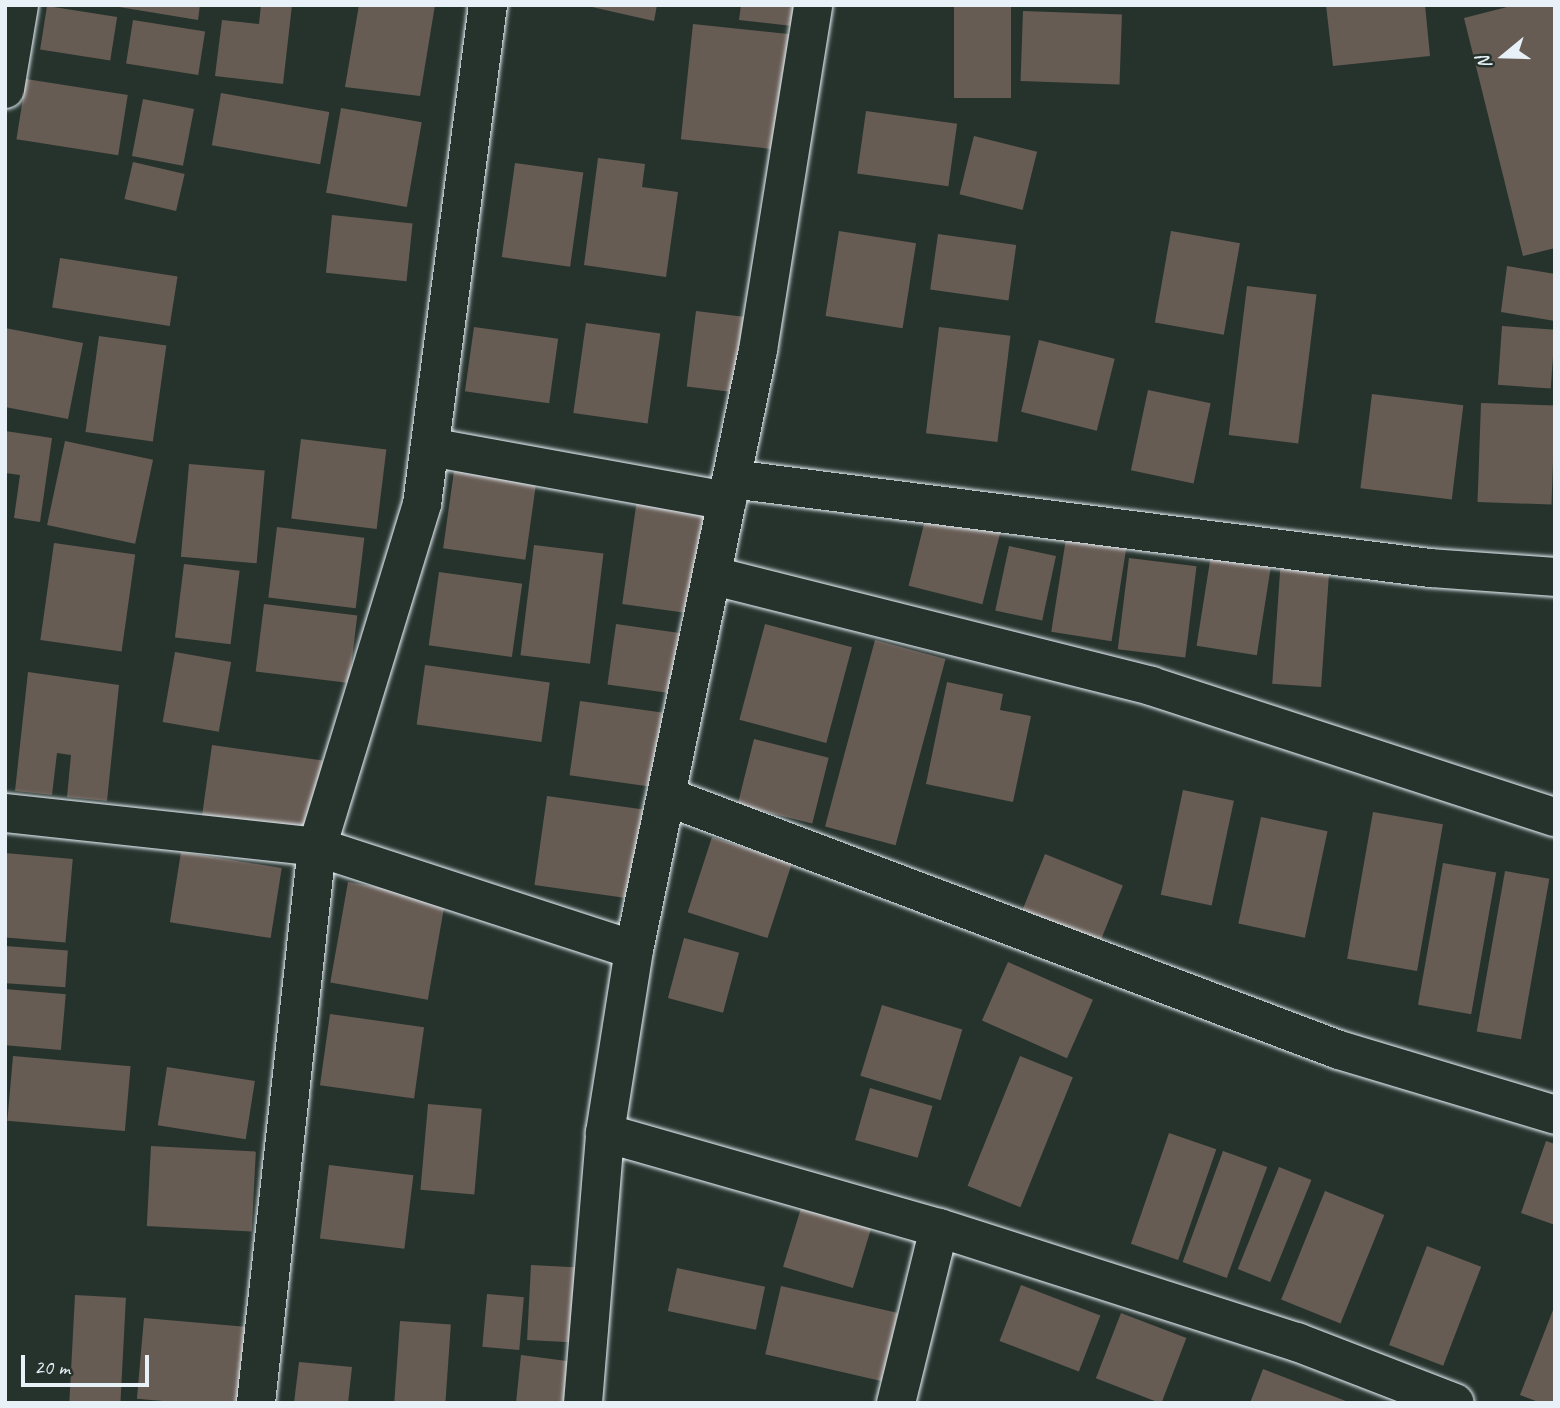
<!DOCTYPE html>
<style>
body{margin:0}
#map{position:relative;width:1560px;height:1408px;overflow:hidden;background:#26332d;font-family:Caveat,sans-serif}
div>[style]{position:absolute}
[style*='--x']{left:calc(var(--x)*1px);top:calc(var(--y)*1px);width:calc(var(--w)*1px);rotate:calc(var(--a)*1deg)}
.building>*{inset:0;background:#675c54;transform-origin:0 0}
.roads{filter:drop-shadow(0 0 2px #e8f1f8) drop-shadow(0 0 2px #e8f1f8)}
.street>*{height:38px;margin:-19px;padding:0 19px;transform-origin:19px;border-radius:19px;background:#26332d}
span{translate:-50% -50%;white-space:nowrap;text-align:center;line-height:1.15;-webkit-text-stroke:5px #26332d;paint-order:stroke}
.frame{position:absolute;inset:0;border:7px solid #e8f1f8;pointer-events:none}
.north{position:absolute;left:1469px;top:21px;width:70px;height:70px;-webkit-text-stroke:5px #26332d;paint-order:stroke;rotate:251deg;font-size:19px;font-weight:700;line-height:28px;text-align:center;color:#e8f1f8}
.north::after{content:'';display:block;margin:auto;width:24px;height:32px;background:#e8f1f8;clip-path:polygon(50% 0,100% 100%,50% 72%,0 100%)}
.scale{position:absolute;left:21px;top:1355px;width:128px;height:32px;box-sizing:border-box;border:4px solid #e8f1f8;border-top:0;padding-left:9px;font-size:21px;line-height:24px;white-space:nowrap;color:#e8f1f8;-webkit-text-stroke:5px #26332d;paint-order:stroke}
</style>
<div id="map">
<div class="building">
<div style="clip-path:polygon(107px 5px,200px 5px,198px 20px)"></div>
<div style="clip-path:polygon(261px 5px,292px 5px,283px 84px,215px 76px,222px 20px,259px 24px)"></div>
<div style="clip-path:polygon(359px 5px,435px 5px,420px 96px,345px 87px)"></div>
<div style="clip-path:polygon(583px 5px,657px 5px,654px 21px)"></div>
<div style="clip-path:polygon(741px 5px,803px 5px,801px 27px,739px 20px)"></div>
<div style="left:954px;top:5px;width:57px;height:93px"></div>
<div style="clip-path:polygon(1326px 5px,1425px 5px,1430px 56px,1333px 66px)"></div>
<div style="clip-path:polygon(1515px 5px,1555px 5px,1555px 248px,1523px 256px,1464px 18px)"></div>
<div style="left:47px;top:6px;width:71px;height:44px;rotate:9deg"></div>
<div style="left:1023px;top:11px;width:99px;height:70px;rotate:2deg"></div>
<div style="left:133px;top:20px;width:73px;height:44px;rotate:9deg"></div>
<div style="left:693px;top:24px;width:108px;height:116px;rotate:6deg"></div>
<div style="left:26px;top:79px;width:103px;height:61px;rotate:9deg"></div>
<div style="left:221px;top:93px;width:110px;height:53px;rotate:10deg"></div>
<div style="left:143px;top:99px;width:52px;height:58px;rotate:11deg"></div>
<div style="left:341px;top:108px;width:82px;height:86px;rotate:10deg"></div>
<div style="left:866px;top:111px;width:92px;height:63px;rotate:8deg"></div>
<div style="left:974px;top:136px;width:65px;height:60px;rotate:14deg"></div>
<div style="clip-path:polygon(598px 158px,645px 164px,642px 187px,678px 192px,666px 277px,584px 265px)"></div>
<div style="left:133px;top:162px;width:53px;height:38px;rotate:13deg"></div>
<div style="left:515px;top:163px;width:69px;height:95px;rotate:8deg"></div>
<div style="left:332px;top:215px;width:81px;height:58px;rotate:6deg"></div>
<div style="left:839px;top:231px;width:78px;height:86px;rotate:9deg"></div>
<div style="left:1171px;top:231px;width:70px;height:93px;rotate:10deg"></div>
<div style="left:938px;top:234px;width:79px;height:56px;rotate:8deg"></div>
<div style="left:60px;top:258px;width:119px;height:50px;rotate:9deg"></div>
<div style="clip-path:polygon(1507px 266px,1555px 274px,1555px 321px,1501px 312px)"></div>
<div style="left:1247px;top:286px;width:70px;height:150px;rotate:7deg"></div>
<div style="left:696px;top:311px;width:50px;height:76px;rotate:7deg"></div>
<div style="left:586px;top:323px;width:75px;height:91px;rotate:8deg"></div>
<div style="left:1502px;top:326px;width:53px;height:59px;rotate:4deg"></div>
<div style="left:474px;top:327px;width:85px;height:65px;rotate:8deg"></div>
<div style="left:939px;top:327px;width:72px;height:107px;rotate:7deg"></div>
<div style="clip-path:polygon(5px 328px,83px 343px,68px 419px,5px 407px)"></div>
<div style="left:99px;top:336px;width:68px;height:97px;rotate:8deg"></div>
<div style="left:1039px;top:340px;width:78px;height:74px;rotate:14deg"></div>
<div style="left:1148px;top:390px;width:64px;height:82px;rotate:12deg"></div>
<div style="left:1372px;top:394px;width:92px;height:95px;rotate:7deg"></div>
<div style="left:1481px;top:403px;width:74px;height:99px;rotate:2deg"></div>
<div style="clip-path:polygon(5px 431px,52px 438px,40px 522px,14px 518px,20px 475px,5px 473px)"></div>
<div style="left:301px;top:439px;width:86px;height:80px;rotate:7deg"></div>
<div style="left:65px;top:441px;width:90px;height:86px;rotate:12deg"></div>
<div style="left:189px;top:464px;width:76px;height:93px;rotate:5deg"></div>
<div style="left:454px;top:471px;width:83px;height:78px;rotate:8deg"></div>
<div style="left:637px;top:499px;width:76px;height:106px;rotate:8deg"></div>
<div style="left:927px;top:512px;width:76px;height:76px;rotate:14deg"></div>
<div style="left:1068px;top:526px;width:61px;height:107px;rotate:9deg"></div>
<div style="left:277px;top:527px;width:88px;height:71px;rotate:7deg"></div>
<div style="left:1213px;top:542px;width:61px;height:105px;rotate:9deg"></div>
<div style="left:54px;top:543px;width:82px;height:98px;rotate:8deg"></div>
<div style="left:534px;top:545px;width:70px;height:111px;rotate:7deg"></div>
<div style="left:1009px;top:546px;width:48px;height:66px;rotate:12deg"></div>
<div style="left:1129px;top:558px;width:68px;height:92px;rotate:7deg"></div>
<div style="left:1281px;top:558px;width:49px;height:126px;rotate:4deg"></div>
<div style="left:184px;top:564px;width:56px;height:74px;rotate:7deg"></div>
<div style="left:439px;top:572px;width:84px;height:74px;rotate:8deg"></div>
<div style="left:264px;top:604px;width:94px;height:68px;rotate:7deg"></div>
<div style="left:616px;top:624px;width:73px;height:61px;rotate:8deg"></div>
<div style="left:765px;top:624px;width:90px;height:99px;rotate:15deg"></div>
<div style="left:875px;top:640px;width:73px;height:193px;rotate:15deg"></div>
<div style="left:175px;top:652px;width:57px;height:71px;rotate:10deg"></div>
<div style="left:425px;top:665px;width:126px;height:60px;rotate:8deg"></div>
<div style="clip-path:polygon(28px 672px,119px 685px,107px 801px,67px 797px,71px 755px,57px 753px,52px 795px,15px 791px)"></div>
<div style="clip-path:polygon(947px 682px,1003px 694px,1000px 710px,1031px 716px,1013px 802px,926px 784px)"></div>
<div style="left:580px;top:701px;width:86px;height:75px;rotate:8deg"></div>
<div style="left:754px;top:739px;width:77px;height:68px;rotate:14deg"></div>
<div style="left:212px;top:745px;width:112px;height:73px;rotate:8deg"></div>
<div style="left:1183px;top:790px;width:52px;height:107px;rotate:12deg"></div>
<div style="left:547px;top:796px;width:110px;height:90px;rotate:8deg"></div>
<div style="left:1373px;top:812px;width:71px;height:149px;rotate:10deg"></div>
<div style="left:1261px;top:817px;width:68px;height:109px;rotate:12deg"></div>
<div style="left:712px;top:837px;width:84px;height:79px;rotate:18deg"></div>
<div style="left:181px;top:852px;width:102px;height:71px;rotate:9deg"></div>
<div style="left:5px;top:853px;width:68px;height:84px;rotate:5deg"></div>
<div style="left:1045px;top:854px;width:84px;height:60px;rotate:22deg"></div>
<div style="left:1443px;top:863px;width:54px;height:144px;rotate:10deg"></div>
<div style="left:1505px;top:871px;width:45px;height:163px;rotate:10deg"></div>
<div style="left:348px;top:882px;width:99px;height:102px;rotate:10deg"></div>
<div style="left:684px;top:938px;width:57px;height:62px;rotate:15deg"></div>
<div style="left:5px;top:946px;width:63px;height:37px;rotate:4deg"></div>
<div style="left:1008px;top:962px;width:93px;height:64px;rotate:24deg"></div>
<div style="left:5px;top:989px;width:61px;height:56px;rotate:5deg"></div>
<div style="left:882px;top:1005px;width:84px;height:74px;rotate:17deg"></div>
<div style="left:330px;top:1014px;width:95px;height:72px;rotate:8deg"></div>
<div style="left:13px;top:1056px;width:118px;height:65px;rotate:5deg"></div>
<div style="left:1020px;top:1056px;width:57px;height:140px;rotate:22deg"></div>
<div style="left:167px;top:1067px;width:89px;height:59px;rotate:9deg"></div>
<div style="left:870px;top:1088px;width:65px;height:54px;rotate:16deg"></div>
<div style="left:428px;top:1104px;width:54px;height:86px;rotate:5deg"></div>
<div style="left:1169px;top:1133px;width:50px;height:117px;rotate:19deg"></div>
<div style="clip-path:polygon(1546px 1141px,1555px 1144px,1555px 1225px,1521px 1213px)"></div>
<div style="left:151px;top:1146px;width:105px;height:80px;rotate:3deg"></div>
<div style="left:1223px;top:1151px;width:47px;height:118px;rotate:20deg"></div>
<div style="left:329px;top:1165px;width:85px;height:74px;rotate:7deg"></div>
<div style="left:1279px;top:1167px;width:35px;height:110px;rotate:22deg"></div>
<div style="left:1325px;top:1191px;width:64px;height:117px;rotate:22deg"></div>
<div style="left:805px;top:1195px;width:73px;height:75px;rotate:17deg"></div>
<div style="left:1427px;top:1246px;width:58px;height:106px;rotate:21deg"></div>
<div style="left:531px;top:1265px;width:58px;height:75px;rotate:3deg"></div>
<div style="left:677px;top:1268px;width:90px;height:44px;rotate:12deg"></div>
<div style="left:1021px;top:1285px;width:85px;height:60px;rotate:21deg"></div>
<div style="left:781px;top:1286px;width:120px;height:70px;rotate:13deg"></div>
<div style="left:487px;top:1294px;width:37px;height:53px;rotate:5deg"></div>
<div style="left:75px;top:1295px;width:51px;height:108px;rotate:3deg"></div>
<div style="clip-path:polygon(1555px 1305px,1555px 1403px,1541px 1403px,1520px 1395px)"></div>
<div style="left:1121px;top:1313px;width:70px;height:70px;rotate:21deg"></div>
<div style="left:144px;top:1318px;width:104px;height:81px;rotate:5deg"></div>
<div style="left:400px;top:1321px;width:51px;height:82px;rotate:4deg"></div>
<div style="clip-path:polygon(521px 1355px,582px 1363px,578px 1403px,516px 1403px)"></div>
<div style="clip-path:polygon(299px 1362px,352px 1367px,348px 1403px,294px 1403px)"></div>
<div style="clip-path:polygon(1263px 1369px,1351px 1403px,1250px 1403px)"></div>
</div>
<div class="roads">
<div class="street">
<div style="--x:488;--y:5;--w:503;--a:97.53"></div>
<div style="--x:422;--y:504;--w:359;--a:107"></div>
<div style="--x:317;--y:847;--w:333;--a:18"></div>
<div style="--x:5;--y:89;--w:85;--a:-80.5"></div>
<div style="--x:430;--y:447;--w:302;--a:10.3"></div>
<div style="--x:732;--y:479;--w:704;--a:7.27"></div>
<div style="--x:1430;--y:568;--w:125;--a:4.1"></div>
<div style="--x:714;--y:576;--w:451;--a:14.1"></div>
<div style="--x:1151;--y:686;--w:425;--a:18"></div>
<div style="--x:668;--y:797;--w:717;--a:20.66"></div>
<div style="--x:1339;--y:1050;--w:226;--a:16.7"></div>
<div style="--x:5;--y:813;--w:314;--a:6.2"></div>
<div style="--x:317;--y:847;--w:559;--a:96.26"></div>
<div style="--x:605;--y:1133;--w:347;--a:15.9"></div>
<div style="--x:939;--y:1228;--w:376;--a:17.7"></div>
<div style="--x:1297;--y:1342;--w:169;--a:21.1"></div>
<div style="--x:583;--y:1403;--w:271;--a:-85.3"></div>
<div style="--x:605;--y:1133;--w:185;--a:-81"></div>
<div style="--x:634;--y:950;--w:613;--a:-78.32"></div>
<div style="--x:758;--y:350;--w:349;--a:-80.9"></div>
<div style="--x:896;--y:1403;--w:180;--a:-76.2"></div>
</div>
</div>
<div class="frame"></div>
<div class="north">N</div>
<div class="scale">20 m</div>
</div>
